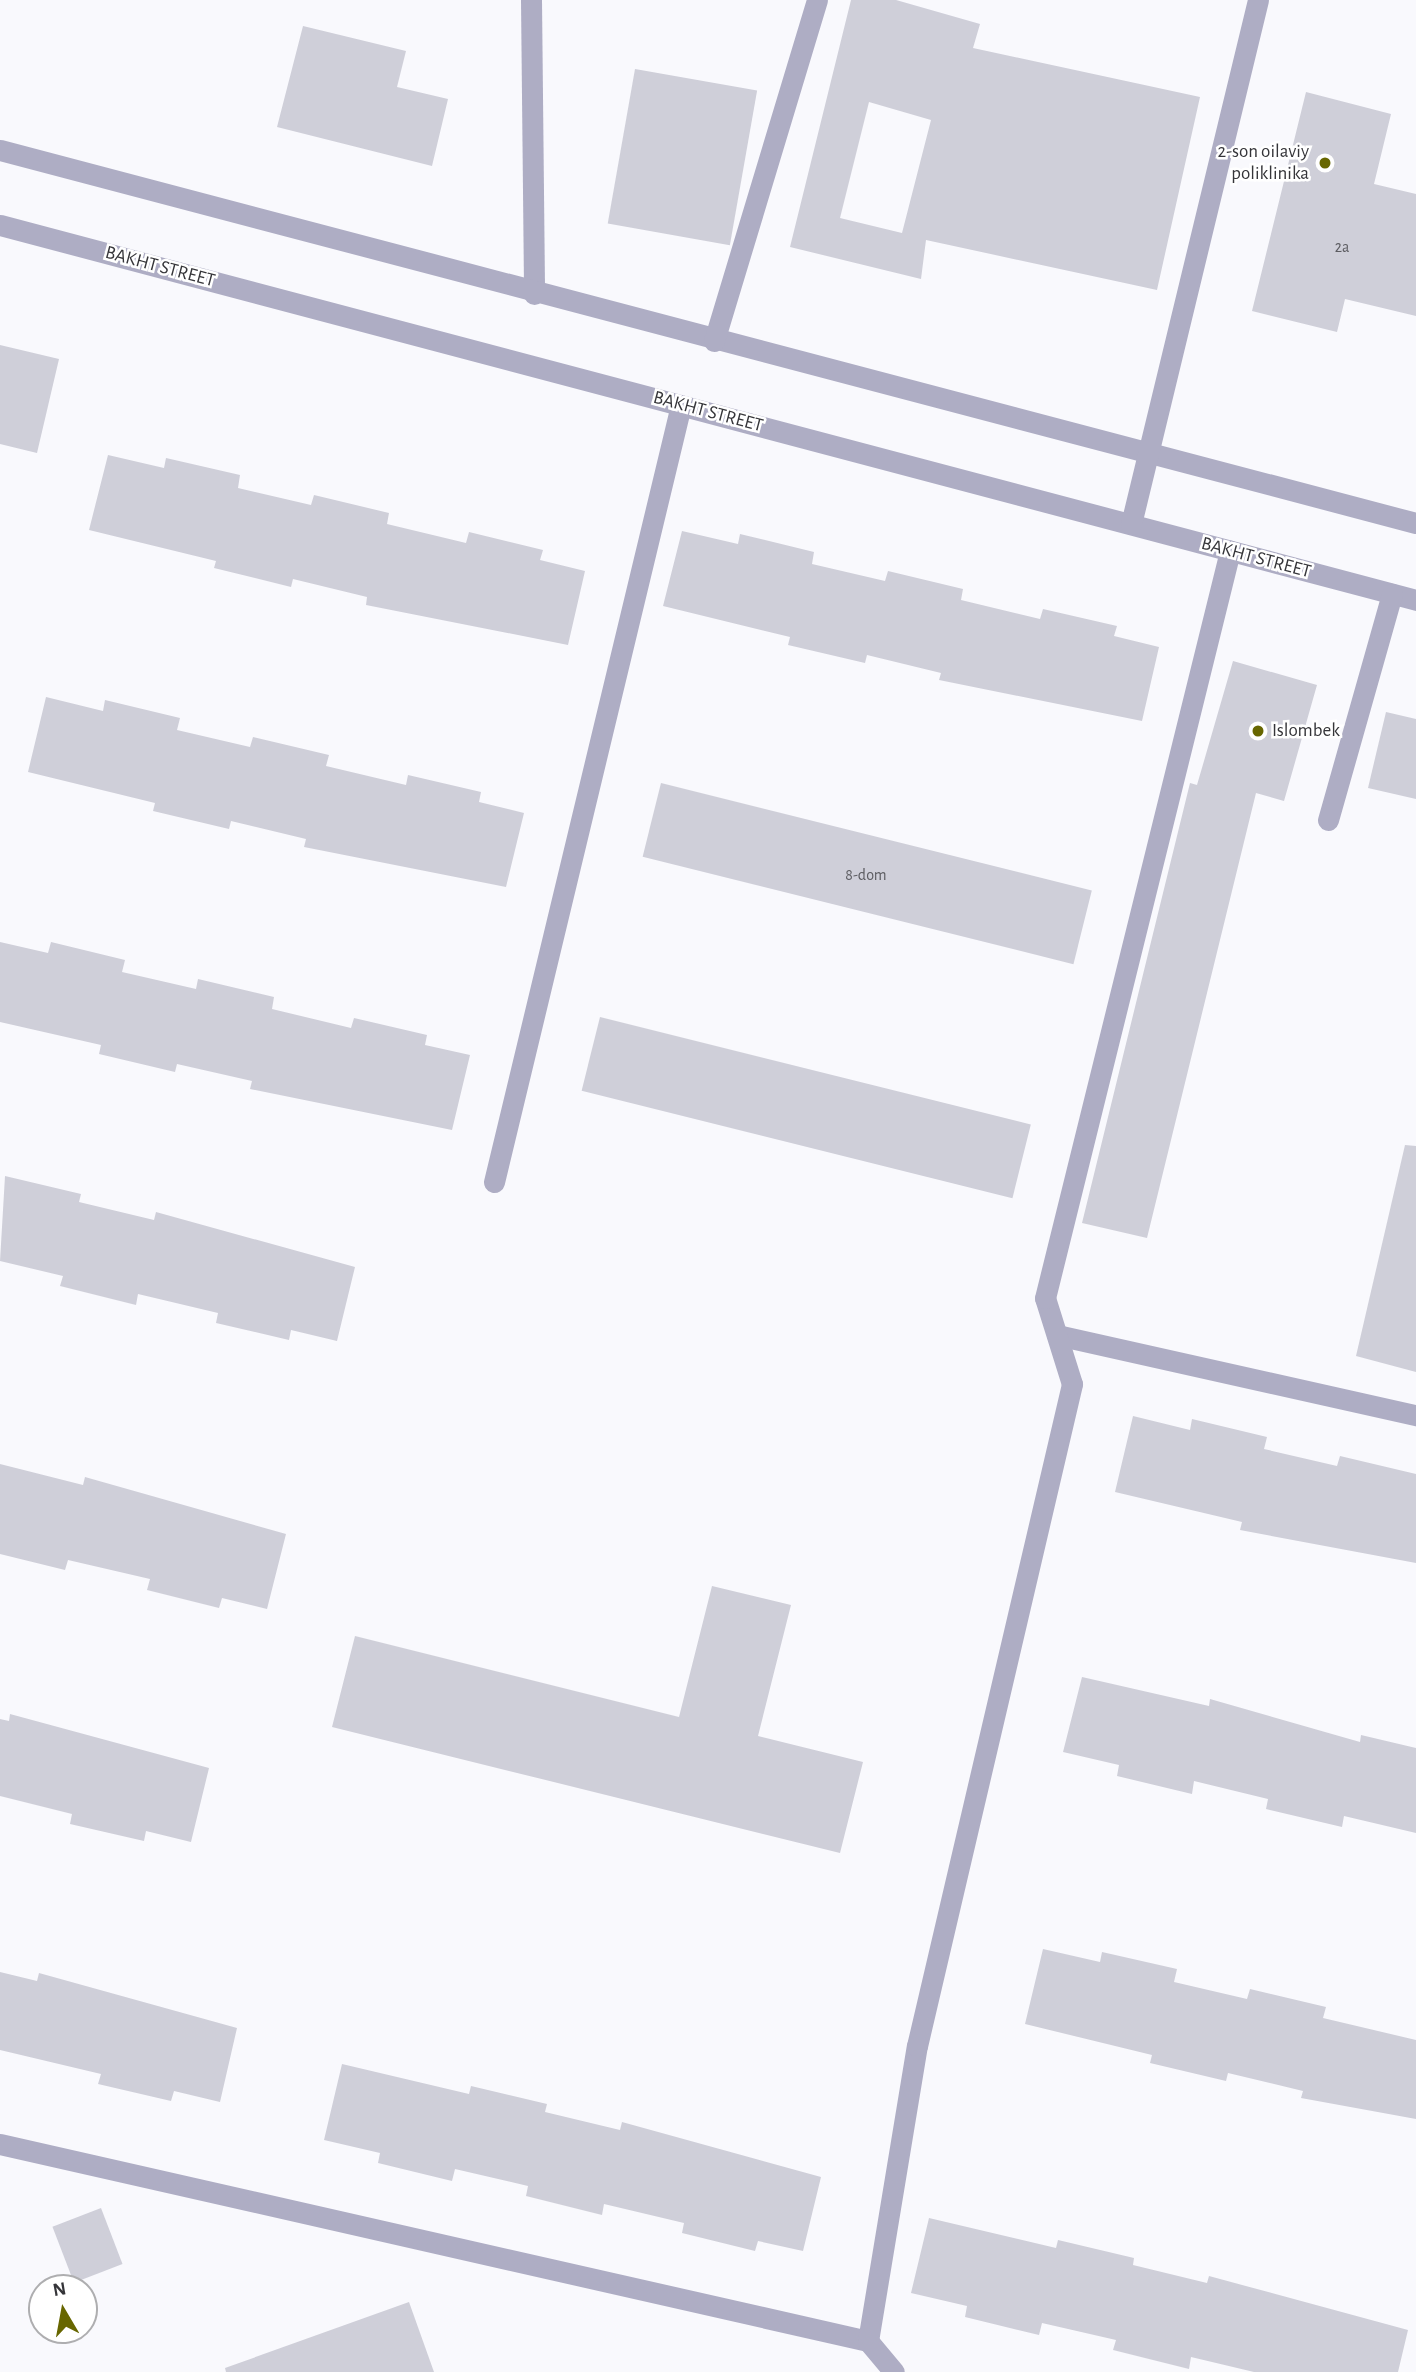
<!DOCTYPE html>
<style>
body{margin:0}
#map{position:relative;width:1416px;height:2372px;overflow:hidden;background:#f9f9fd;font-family:"Alegreya Sans",sans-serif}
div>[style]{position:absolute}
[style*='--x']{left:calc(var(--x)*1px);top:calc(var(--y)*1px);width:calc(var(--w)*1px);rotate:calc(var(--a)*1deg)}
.building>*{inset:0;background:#cfcfd9;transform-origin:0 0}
.minor>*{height:21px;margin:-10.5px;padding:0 10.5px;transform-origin:10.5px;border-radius:10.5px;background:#aeadc4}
.dots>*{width:19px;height:19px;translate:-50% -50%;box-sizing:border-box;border:4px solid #fff;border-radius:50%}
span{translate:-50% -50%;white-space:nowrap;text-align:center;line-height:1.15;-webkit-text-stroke:5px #fff;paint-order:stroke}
.number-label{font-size:16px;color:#5c5c61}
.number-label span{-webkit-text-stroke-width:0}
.poi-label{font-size:19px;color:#353539}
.right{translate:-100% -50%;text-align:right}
.left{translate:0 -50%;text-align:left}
.street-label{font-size:19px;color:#353539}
.north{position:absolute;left:28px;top:2274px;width:70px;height:70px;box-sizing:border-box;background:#fff;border:2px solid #aeaeb0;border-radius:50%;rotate:350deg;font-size:19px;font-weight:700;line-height:28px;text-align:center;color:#353539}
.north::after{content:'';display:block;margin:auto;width:24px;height:32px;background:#676600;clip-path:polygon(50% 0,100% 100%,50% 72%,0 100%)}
</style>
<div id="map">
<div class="building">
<div style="clip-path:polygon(evenodd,851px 0,896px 0,980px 24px,973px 48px,1200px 97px,1157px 290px,926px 240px,921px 279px,790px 247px,851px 0,869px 102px,931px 120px,902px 233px,840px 218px,869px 102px)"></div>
<div style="clip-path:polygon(303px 26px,406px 51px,397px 87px,448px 99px,432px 166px,277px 127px)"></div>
<div style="left:635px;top:69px;width:124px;height:157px;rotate:10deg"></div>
<div style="clip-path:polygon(1306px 92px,1391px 114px,1374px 184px,1416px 194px,1416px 316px,1345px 299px,1337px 332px,1252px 311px)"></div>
<div style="clip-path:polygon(0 345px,59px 359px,37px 453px,0 444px)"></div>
<div style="clip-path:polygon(108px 455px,164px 468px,166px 458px,240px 475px,238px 488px,311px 505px,314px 495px,389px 513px,387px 524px,466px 543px,469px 532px,543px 550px,540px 560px,585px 571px,568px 645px,366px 605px,367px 597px,293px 579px,291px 587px,214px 568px,216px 561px,89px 530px)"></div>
<div style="clip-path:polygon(682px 531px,738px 544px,740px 534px,814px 552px,812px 564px,885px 581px,888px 571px,963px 589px,961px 600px,1040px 619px,1043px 609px,1117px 626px,1114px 636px,1159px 647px,1142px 721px,939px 680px,941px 673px,867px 655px,865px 663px,788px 645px,790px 637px,663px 606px)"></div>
<div style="clip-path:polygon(1233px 661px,1317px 685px,1284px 801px,1256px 793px,1147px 1238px,1082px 1223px,1190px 783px,1197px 785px)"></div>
<div style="clip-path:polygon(46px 697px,103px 711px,105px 700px,180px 718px,177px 730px,250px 747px,253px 737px,329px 755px,326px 766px,406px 785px,408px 775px,481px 792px,479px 802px,524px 813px,506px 887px,304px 847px,306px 839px,231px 821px,229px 829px,153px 811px,155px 803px,28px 772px)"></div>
<div style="clip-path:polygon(1386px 712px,1416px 719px,1416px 799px,1368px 788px)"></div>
<div style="left:661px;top:783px;width:444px;height:76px;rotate:14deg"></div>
<div style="clip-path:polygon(0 942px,48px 953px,51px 942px,125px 960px,122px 972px,196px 989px,198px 979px,274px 997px,272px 1009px,351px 1028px,354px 1018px,427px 1035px,425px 1045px,470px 1055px,452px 1130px,250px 1089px,252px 1081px,177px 1064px,175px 1072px,99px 1054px,101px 1045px,0 1022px)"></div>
<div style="left:600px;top:1017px;width:444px;height:76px;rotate:14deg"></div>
<div style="clip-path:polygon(1405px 1145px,1416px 1146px,1416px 1372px,1356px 1356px)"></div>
<div style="clip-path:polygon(5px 1176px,81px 1194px,79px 1202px,154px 1220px,156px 1212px,355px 1267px,337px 1341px,291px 1330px,289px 1340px,216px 1323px,218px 1313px,138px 1294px,136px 1305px,60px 1286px,63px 1276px,0 1261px)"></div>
<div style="clip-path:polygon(1133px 1416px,1190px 1430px,1192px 1419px,1267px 1437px,1264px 1449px,1337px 1466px,1340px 1456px,1416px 1474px,1416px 1563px,1240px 1530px,1242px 1522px,1115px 1492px)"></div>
<div style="clip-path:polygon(0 1464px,83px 1485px,85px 1477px,286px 1534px,267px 1609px,222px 1598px,219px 1608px,147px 1590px,150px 1579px,68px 1560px,65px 1570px,0 1554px)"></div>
<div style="clip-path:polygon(712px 1586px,791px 1605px,758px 1736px,863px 1762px,840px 1853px,332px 1727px,355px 1636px,679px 1717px)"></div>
<div style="clip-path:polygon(1082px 1677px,1209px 1706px,1210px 1699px,1360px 1742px,1361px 1735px,1416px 1748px,1416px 1833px,1344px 1816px,1342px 1827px,1266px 1809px,1268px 1799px,1194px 1781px,1192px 1794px,1117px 1776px,1119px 1765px,1063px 1752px)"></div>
<div style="clip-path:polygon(10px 1714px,209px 1768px,191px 1842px,146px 1831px,144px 1841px,70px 1824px,72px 1814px,0 1796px,0 1719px,9px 1721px)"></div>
<div style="clip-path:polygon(1043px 1949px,1100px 1962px,1102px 1952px,1177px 1969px,1174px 1982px,1247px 1999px,1250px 1989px,1326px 2007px,1323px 2018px,1416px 2040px,1416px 2119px,1301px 2098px,1303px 2091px,1228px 2073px,1226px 2081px,1150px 2063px,1152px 2055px,1025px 2024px)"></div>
<div style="clip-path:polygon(0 1972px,37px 1981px,39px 1973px,237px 2028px,220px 2102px,174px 2091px,171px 2101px,98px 2084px,101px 2074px,0 2050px)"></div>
<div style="clip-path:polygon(342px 2064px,469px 2094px,471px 2086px,547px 2104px,545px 2112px,620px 2130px,622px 2122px,821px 2177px,803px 2251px,758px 2241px,755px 2251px,682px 2233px,684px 2223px,604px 2204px,602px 2215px,526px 2196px,528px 2186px,455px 2169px,452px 2181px,378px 2163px,380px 2153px,324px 2140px)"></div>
<div style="left:101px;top:2208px;width:60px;height:52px;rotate:69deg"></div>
<div style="clip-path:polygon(929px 2218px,1056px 2248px,1058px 2240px,1134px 2258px,1133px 2265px,1207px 2283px,1209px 2276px,1408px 2330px,1398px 2372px,1254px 2372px,1191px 2357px,1189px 2369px,1113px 2350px,1116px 2340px,1042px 2323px,1039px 2335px,965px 2317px,967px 2306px,911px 2293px)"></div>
<div style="clip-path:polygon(409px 2302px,434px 2372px,226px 2372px,225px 2368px)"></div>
</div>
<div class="minor">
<div style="--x:531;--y:0;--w:294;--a:89.4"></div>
<div style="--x:0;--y:150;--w:1464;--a:14.76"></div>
<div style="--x:0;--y:225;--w:1465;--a:14.83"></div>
<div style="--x:714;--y:341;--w:356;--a:-73.2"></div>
<div style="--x:1131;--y:524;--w:539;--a:-76.38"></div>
<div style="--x:1328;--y:820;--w:235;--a:-74.2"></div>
<div style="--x:494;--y:1182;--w:799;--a:-76.47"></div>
<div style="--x:1057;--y:1335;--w:368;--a:12.6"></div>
<div style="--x:0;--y:2144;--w:890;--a:12.79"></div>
<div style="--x:868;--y:2341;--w:40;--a:50"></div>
<div style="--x:868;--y:2341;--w:299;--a:-80.6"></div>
<div style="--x:917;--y:2046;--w:680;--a:-76.82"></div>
<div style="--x:1072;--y:1384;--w:90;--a:-107.4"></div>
<div style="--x:1045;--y:1298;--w:770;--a:-76.09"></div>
</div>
<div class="dots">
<div style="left:1325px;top:163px;background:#676600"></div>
<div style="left:1258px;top:731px;background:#676600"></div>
</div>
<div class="number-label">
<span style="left:1342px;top:247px">2a</span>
<span style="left:866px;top:875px">8-dom</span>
</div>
<div class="poi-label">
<span class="right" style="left:1309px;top:163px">2-son oilaviy<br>poliklinika</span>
<span class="left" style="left:1272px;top:731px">Islombek</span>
</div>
<div class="street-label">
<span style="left:160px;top:267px;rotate:15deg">BAKHT STREET</span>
<span style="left:708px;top:412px;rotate:15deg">BAKHT STREET</span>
<span style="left:1256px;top:558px;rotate:15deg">BAKHT STREET</span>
</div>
<div class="north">N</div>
</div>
